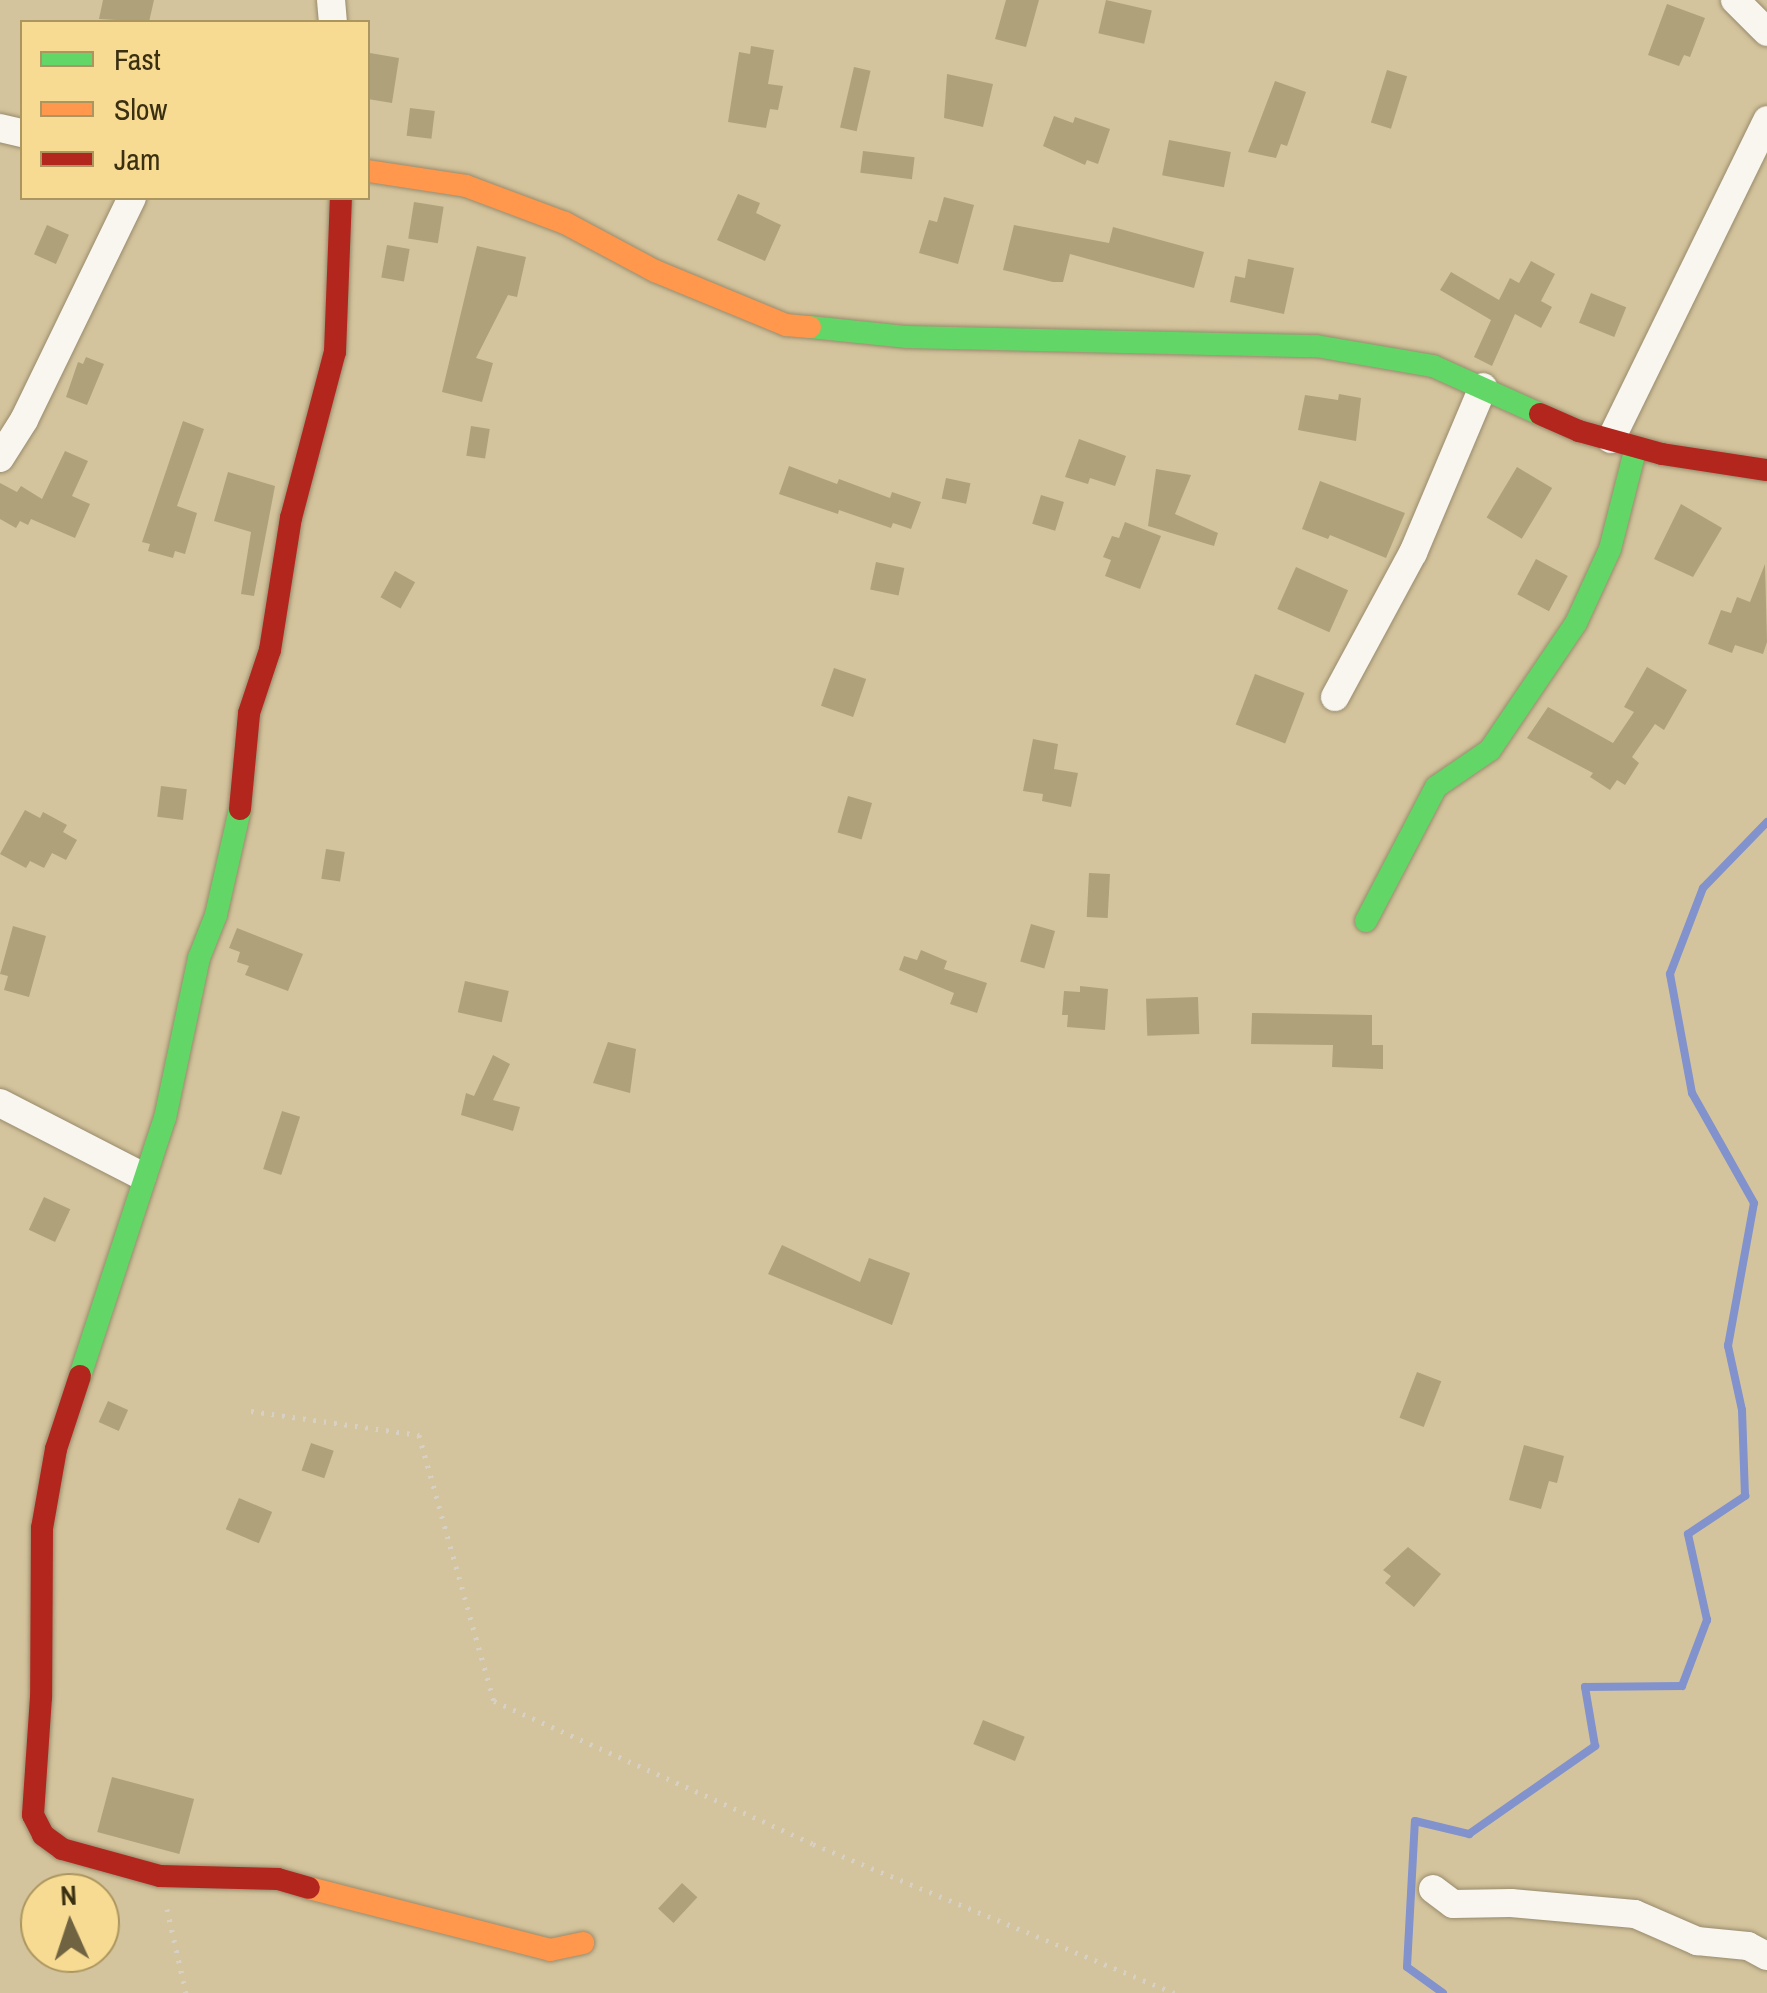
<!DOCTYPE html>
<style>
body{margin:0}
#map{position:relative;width:1767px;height:1993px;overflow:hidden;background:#d4c49d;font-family:"Archivo Narrow",sans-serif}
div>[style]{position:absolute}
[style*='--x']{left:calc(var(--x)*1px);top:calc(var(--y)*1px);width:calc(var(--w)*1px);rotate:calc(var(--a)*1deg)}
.stream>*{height:8px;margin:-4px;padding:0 4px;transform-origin:4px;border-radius:4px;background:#8192cd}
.building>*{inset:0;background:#afa17a;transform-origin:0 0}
.path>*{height:5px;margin-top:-2.5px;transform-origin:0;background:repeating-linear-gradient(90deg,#d7d1c4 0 2.5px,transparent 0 10.5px)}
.roads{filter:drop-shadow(0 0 2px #988b6c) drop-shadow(0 0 2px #988b6c)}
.street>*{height:28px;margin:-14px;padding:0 14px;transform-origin:14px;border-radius:14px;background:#f9f6f0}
.fast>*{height:22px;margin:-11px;padding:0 11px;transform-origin:11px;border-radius:11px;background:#63d668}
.slow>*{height:22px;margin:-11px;padding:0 11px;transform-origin:11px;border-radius:11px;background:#ff974d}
.jam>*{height:22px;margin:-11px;padding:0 11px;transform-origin:11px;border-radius:11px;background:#b3261e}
span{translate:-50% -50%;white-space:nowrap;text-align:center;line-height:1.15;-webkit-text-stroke:8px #f7db93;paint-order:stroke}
.legend{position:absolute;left:20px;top:20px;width:350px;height:180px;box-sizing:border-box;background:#f7db93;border:2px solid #ab965f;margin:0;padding:12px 18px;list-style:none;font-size:30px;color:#3a2f11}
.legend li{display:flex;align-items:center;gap:20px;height:50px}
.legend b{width:50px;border:2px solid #ab965f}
.north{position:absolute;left:20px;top:1873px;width:100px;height:100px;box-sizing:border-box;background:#f7db93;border:2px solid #ab965f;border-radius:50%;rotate:357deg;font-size:28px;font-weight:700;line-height:40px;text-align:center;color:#3a2f11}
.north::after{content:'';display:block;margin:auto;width:35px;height:45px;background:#706342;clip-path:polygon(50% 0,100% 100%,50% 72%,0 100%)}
</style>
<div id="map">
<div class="stream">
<div style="--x:1443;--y:1993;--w:44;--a:-144.2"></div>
<div style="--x:1407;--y:1967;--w:146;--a:-86.9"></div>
<div style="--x:1415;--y:1821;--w:56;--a:13.5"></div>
<div style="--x:1469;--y:1834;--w:154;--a:-34.9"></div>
<div style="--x:1595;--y:1746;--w:60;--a:-99.6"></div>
<div style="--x:1585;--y:1687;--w:97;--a:-0.6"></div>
<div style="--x:1682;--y:1686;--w:71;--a:-69.3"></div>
<div style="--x:1707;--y:1620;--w:88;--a:-102.5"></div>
<div style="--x:1688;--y:1534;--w:69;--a:-33.7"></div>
<div style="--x:1745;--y:1496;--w:86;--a:-92"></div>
<div style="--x:1742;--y:1410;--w:66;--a:-102.3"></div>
<div style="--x:1728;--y:1346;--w:145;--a:-79.7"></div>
<div style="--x:1754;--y:1203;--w:126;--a:-119.4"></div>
<div style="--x:1692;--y:1093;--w:121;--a:-100.5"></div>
<div style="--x:1670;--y:974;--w:92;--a:-69"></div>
<div style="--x:1703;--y:888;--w:92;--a:-45.9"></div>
</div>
<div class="building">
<div style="clip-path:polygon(103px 0,154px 0,149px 22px,99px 19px)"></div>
<div style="clip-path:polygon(1006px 0,1039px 0,1026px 47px,995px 39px)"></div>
<div style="left:1106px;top:0;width:47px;height:34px;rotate:13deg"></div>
<div style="clip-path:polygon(1667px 4px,1705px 18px,1690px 57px,1684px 55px,1679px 66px,1648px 55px)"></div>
<div style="clip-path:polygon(751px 46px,774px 50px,768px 84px,783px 86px,778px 110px,770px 109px,766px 128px,728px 122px,739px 52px,750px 54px)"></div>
<div style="clip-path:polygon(370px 53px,399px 58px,392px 103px,368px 99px)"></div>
<div style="left:854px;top:67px;width:17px;height:62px;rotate:13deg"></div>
<div style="left:1387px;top:70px;width:21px;height:55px;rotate:17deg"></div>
<div style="clip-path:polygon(947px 74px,993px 84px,983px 127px,944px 118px)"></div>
<div style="clip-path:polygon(1275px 81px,1306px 92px,1287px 146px,1281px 144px,1276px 158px,1248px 152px)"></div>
<div style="left:410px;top:108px;width:25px;height:28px;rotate:7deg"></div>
<div style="clip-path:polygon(1054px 116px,1073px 123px,1075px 117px,1110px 129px,1098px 164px,1087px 160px,1085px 165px,1043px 146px)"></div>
<div style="left:1169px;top:140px;width:63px;height:36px;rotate:11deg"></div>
<div style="left:863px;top:151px;width:52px;height:22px;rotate:7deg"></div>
<div style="clip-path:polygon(738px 194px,760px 203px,756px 213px,781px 225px,765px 261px,717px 240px)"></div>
<div style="clip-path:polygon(944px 197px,974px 205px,958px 264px,919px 253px,929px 220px,937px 222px)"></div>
<div style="left:414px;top:202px;width:30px;height:37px;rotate:9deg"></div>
<div style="left:47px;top:225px;width:24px;height:32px;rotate:24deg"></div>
<div style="clip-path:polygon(1014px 225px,1109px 243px,1113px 227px,1204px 252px,1194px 288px,1070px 254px,1063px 282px,1053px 282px,1003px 270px)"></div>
<div style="left:387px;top:245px;width:23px;height:33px;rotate:10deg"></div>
<div style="clip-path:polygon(477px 246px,526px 257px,517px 297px,508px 295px,476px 358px,493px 363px,482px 402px,442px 392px)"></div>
<div style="clip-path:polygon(1248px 259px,1294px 268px,1284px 314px,1230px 302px,1235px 276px,1245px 278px)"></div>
<div style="clip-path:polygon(1531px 261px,1555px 274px,1541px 301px,1552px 307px,1541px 328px,1515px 314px,1492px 366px,1474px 357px,1491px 320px,1440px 290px,1451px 272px,1499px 300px,1510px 278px,1519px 283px)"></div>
<div style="left:1591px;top:293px;width:38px;height:32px;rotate:22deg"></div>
<div style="clip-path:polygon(86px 357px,104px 364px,87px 405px,66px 397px,78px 362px,83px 364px)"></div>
<div style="clip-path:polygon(1339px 394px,1361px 398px,1356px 441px,1298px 430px,1305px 395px,1338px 400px)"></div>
<div style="clip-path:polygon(183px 421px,204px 429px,177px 506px,197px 513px,185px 554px,175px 551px,173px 558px,148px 551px,150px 544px,142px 542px)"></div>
<div style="left:471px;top:426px;width:19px;height:30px;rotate:9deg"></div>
<div style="clip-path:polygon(1079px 439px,1126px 456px,1115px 486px,1090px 478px,1088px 484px,1065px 477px)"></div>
<div style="clip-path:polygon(65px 451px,88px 461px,72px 496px,90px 504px,75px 538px,31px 519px,28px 525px,20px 521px,16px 528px,0 519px,0 483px,17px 492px,21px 486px,42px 499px)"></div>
<div style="clip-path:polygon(789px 466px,837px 484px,839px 479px,890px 498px,892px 492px,921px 502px,911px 529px,893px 523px,891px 528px,839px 510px,838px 514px,779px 494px)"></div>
<div style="left:1517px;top:467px;width:41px;height:59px;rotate:31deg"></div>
<div style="clip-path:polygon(1156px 469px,1191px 475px,1175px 514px,1218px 533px,1214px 546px,1148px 526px)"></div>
<div style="clip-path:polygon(228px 472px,275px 486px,254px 596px,241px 594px,251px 532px,214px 521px)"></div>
<div style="left:946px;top:478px;width:25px;height:21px;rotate:12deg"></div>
<div style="clip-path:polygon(1320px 481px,1405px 513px,1386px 558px,1330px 535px,1328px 539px,1302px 529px)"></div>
<div style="left:1041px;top:495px;width:24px;height:30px;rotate:17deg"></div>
<div style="clip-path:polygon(1681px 504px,1722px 528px,1693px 577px,1654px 559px)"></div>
<div style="clip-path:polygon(1125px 522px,1161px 536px,1140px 589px,1105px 576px,1111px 560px,1103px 557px,1112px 536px,1119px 538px)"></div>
<div style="left:1536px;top:559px;width:36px;height:40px;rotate:28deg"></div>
<div style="left:876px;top:562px;width:29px;height:28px;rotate:12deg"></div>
<div style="clip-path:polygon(1765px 564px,1767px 642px,1763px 654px,1735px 645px,1732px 653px,1708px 644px,1721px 610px,1731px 613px,1737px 597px,1750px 602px)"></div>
<div style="left:1296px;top:567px;width:57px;height:46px;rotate:24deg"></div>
<div style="left:395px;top:571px;width:23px;height:30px;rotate:29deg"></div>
<div style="clip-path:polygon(1647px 667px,1687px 690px,1664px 730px,1655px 724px,1632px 757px,1639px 763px,1625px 785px,1617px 780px,1610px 790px,1590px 777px,1593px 773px,1527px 738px,1548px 707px,1613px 743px,1634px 712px,1624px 707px)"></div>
<div style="left:834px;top:668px;width:34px;height:40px;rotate:19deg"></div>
<div style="left:1255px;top:674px;width:53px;height:54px;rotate:21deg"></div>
<div style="clip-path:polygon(1033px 739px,1058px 744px,1054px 769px,1078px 773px,1071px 807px,1042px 801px,1043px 794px,1023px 791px)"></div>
<div style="left:161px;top:786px;width:26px;height:31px;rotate:7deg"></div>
<div style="left:848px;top:796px;width:25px;height:38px;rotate:16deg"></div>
<div style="clip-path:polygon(25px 810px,40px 818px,43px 812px,67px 825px,63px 832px,77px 840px,66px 860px,52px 853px,44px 868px,30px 861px,26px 868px,0 854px)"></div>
<div style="left:326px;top:849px;width:19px;height:30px;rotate:9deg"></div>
<div style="left:1089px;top:873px;width:21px;height:44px;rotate:3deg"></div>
<div style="left:1031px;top:924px;width:25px;height:39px;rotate:16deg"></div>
<div style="clip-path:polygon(13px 926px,46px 936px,29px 997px,4px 990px,8px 976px,0 974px)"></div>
<div style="clip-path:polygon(237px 928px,303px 954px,288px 991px,245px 975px,249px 966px,237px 962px,240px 952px,229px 948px)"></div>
<div style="clip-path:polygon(921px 950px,947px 961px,944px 969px,987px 983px,977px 1013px,950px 1004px,954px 993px,899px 970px,904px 956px,917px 960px)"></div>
<div style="left:465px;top:981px;width:45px;height:32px;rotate:13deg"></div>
<div style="clip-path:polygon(1080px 986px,1108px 989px,1105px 1030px,1067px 1027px,1068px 1015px,1062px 1015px,1064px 991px,1080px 992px)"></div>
<div style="left:1198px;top:997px;width:37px;height:52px;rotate:88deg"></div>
<div style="clip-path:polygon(1252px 1013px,1372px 1015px,1372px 1045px,1383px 1045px,1383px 1069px,1332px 1067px,1333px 1045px,1251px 1044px)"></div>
<div style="clip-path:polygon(608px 1042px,636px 1049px,630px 1093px,593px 1083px)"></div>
<div style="clip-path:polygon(493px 1055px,510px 1064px,493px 1100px,520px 1107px,513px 1131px,461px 1115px,466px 1093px,474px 1096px)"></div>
<div style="left:282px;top:1111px;width:19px;height:61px;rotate:18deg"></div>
<div style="left:44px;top:1197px;width:29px;height:36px;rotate:25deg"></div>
<div style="clip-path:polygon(782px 1245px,860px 1282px,869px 1258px,910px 1273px,892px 1325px,768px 1274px)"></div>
<div style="left:1417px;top:1372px;width:26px;height:49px;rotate:21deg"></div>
<div style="left:108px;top:1401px;width:22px;height:23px;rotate:24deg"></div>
<div style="left:311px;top:1443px;width:24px;height:29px;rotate:19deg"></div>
<div style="clip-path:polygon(1524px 1445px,1564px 1456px,1557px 1483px,1549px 1481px,1541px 1509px,1509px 1500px)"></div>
<div style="left:239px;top:1498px;width:36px;height:34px;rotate:23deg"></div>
<div style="clip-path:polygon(1408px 1547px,1441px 1574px,1414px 1607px,1385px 1583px,1391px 1576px,1383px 1570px)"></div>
<div style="left:983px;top:1720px;width:45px;height:26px;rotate:22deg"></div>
<div style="left:112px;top:1777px;width:85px;height:57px;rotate:15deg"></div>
<div style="left:682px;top:1883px;width:21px;height:35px;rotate:43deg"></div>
</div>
<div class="path">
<div style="--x:251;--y:1411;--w:170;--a:8.1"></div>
<div style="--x:419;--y:1435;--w:276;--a:74.3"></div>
<div style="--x:494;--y:1701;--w:350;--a:24.1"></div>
<div style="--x:813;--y:1844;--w:391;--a:22.4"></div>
<div style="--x:167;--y:1909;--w:86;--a:77.3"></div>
</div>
<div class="roads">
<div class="street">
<div style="--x:331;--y:0;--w:22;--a:85"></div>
<div style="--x:1735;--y:0;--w:45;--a:45"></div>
<div style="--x:0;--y:128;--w:23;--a:13"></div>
<div style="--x:1611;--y:439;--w:355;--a:-63.9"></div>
<div style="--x:0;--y:458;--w:45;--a:-57.7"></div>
<div style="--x:24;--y:420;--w:247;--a:-64.1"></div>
<div style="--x:1335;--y:697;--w:164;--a:-61.6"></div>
<div style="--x:1413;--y:553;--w:180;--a:-67.1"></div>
<div style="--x:0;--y:1103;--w:160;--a:27.2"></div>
<div style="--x:1433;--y:1889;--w:25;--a:37"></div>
<div style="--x:1453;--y:1904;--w:58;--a:-1"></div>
<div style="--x:1511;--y:1903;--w:124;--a:5.1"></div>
<div style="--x:1635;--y:1914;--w:68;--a:23.5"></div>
<div style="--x:1697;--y:1941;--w:51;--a:5.6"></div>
<div style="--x:1748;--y:1946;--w:21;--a:28"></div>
</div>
<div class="fast">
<div style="--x:810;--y:327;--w:98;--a:5.9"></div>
<div style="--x:907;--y:337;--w:409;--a:1.3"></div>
<div style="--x:1316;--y:346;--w:119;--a:9.7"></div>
<div style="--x:1433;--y:366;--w:117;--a:24.2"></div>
<div style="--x:1366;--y:921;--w:151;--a:-62.4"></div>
<div style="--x:1436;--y:787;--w:65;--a:-34.4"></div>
<div style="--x:1490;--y:750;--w:153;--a:-55.9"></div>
<div style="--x:1576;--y:623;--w:81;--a:-65.3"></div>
<div style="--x:1610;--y:549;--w:105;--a:-75.7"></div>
<div style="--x:80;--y:1376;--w:272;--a:-71.8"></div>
<div style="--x:165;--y:1118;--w:164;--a:-78"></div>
<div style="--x:199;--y:958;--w:46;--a:-68.4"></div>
<div style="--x:216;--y:915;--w:109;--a:-77.2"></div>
</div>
<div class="slow">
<div style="--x:368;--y:171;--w:99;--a:8.7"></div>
<div style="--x:466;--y:186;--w:106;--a:20.5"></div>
<div style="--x:565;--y:223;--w:102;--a:28.1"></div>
<div style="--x:655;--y:271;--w:142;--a:22.4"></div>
<div style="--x:786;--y:325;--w:24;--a:5"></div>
<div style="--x:309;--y:1888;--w:249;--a:14.4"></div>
<div style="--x:550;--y:1950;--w:34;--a:-12"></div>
</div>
<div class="jam">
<div style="--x:1540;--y:414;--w:43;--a:23.6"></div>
<div style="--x:1579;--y:431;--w:86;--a:15.5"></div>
<div style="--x:1662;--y:454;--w:106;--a:8.7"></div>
<div style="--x:240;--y:809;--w:96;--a:-84.6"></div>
<div style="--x:249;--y:713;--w:66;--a:-71.6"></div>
<div style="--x:270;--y:650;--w:134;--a:-81"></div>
<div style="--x:291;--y:518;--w:172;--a:-75.2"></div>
<div style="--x:335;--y:352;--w:154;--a:-87.8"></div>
<div style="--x:80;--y:1376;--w:77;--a:108.2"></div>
<div style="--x:56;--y:1449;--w:80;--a:100"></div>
<div style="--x:42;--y:1528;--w:169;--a:90.3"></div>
<div style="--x:41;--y:1697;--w:118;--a:93.9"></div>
<div style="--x:33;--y:1815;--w:22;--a:63"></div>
<div style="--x:43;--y:1835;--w:24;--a:36"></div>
<div style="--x:62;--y:1849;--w:102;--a:15.4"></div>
<div style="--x:160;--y:1876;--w:118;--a:1.5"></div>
<div style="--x:278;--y:1879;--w:32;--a:16"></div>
</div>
</div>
<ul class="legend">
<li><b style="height:12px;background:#63d668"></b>Fast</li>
<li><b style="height:12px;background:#ff974d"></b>Slow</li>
<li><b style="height:12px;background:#b3261e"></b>Jam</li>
</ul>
<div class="north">N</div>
</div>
